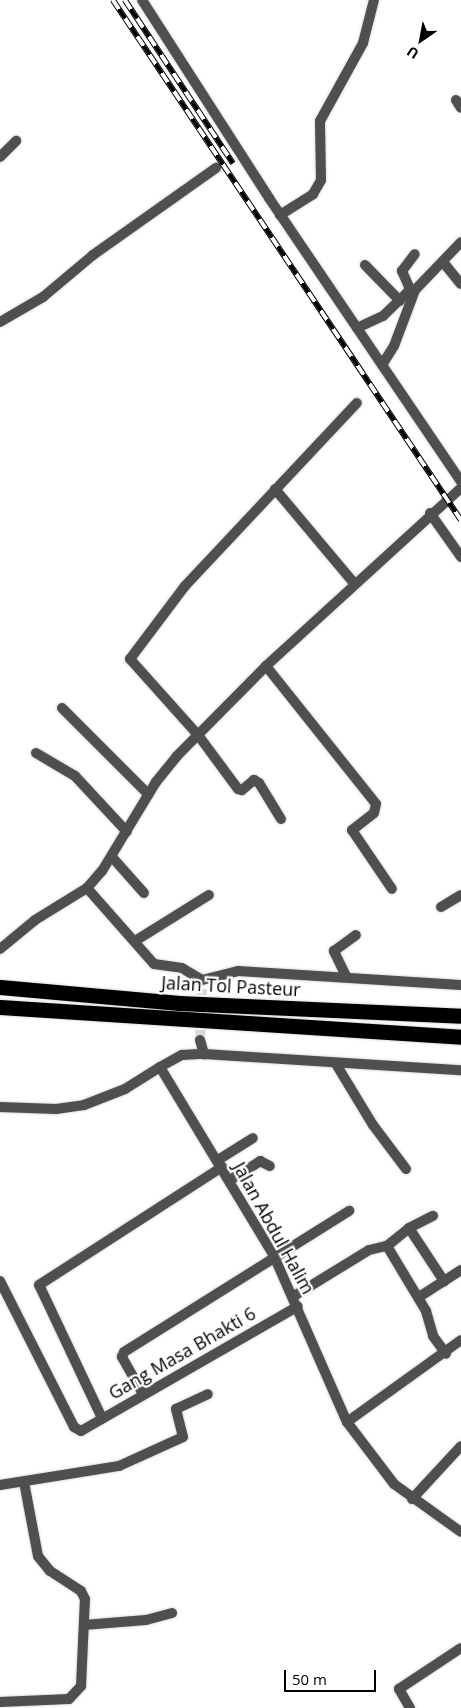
<!DOCTYPE html>
<style>
body{margin:0}
#map{position:relative;width:461px;height:1708px;overflow:hidden;background:#fff;font-family:"Open Sans",sans-serif}
div>[style]{position:absolute}
[style*='--x']{left:calc(var(--x)*1px);top:calc(var(--y)*1px);width:calc(var(--w)*1px);rotate:calc(var(--a)*1deg)}
.minor-tunnel>*{height:10px;margin-top:-5px;transform-origin:0;background:repeating-linear-gradient(90deg,#d9d9d9 0 10px,transparent 0 15px)}
.roads{filter:drop-shadow(0 0 1px #dbdbdb) drop-shadow(0 0 1px #dbdbdb)}
.minor>*{height:10px;margin:-5px;padding:0 5px;transform-origin:5px;border-radius:5px;background:#4f4f4f}
.tertiary>*{height:10px;margin:-5px;padding:0 5px;transform-origin:5px;border-radius:5px;background:#4f4f4f}
.motorway>*{height:15px;margin:-7.5px;padding:0 7.5px;transform-origin:7.5px;border-radius:7.5px;background:#000}
.rail>*{height:5.5px;margin-top:-2.75px;transform-origin:0;background:repeating-linear-gradient(90deg,#fff 0 11px,#000 0 22px);box-sizing:border-box;border-block:1px solid #000}
span{translate:-50% -50%;white-space:nowrap;text-align:center;line-height:1.15;-webkit-text-stroke:4.5px #fff;paint-order:stroke}
.street-label{font-size:18px;color:#000}
.north{position:absolute;left:396px;top:15px;width:50px;height:50px;-webkit-text-stroke:4px #fff;paint-order:stroke;rotate:213deg;font-size:14px;font-weight:700;line-height:20px;text-align:center;color:#000}
.north::after{content:'';display:block;margin:auto;width:18px;height:22px;background:#000;clip-path:polygon(50% 0,100% 100%,50% 72%,0 100%)}
.scale{position:absolute;left:284px;top:1670px;width:92px;height:22px;box-sizing:border-box;border:2px solid #000;border-top:0;padding-left:6px;font-size:15px;line-height:18px;white-space:nowrap;color:#000;-webkit-text-stroke:4px #fff;paint-order:stroke}
</style>
<div id="map">
<div class="minor-tunnel">
<div style="--x:200;--y:1040;--w:51;--a:-87.8"></div>
</div>
<div class="roads">
<div class="minor">
<div style="--x:142;--y:0;--w:235;--a:57.3"></div>
<div style="--x:269;--y:198;--w:343;--a:55.9"></div>
<div style="--x:456;--y:100;--w:9;--a:58"></div>
<div style="--x:0;--y:157;--w:23;--a:-45"></div>
<div style="--x:280;--y:215;--w:39;--a:-32"></div>
<div style="--x:313;--y:194;--w:16;--a:-60"></div>
<div style="--x:321;--y:180;--w:59;--a:-91"></div>
<div style="--x:320;--y:121;--w:89;--a:-61.1"></div>
<div style="--x:363;--y:43;--w:44;--a:-75.7"></div>
<div style="--x:443;--y:262;--w:28;--a:51"></div>
<div style="--x:365;--y:265;--w:50;--a:45.8"></div>
<div style="--x:0;--y:322;--w:50;--a:-30.2"></div>
<div style="--x:43;--y:297;--w:65;--a:-40"></div>
<div style="--x:93;--y:255;--w:151;--a:-35.3"></div>
<div style="--x:357;--y:328;--w:29;--a:-25"></div>
<div style="--x:383;--y:316;--w:32;--a:-44"></div>
<div style="--x:406;--y:294;--w:6;--a:-51"></div>
<div style="--x:410;--y:289;--w:20;--a:-114"></div>
<div style="--x:402;--y:271;--w:21;--a:-53"></div>
<div style="--x:382;--y:365;--w:22;--a:-58"></div>
<div style="--x:394;--y:346;--w:60;--a:-69.4"></div>
<div style="--x:415;--y:290;--w:66;--a:-46.2"></div>
<div style="--x:275;--y:489;--w:123;--a:50"></div>
<div style="--x:430;--y:513;--w:54;--a:54.8"></div>
<div style="--x:266;--y:666;--w:176;--a:51.4"></div>
<div style="--x:376;--y:804;--w:9;--a:103"></div>
<div style="--x:374;--y:813;--w:28;--a:142"></div>
<div style="--x:352;--y:830;--w:71;--a:55.9"></div>
<div style="--x:62;--y:708;--w:122;--a:45"></div>
<div style="--x:36;--y:753;--w:45;--a:30.5"></div>
<div style="--x:75;--y:776;--w:76;--a:47.1"></div>
<div style="--x:281;--y:819;--w:42;--a:-121.4"></div>
<div style="--x:259;--y:783;--w:6;--a:-149"></div>
<div style="--x:254;--y:780;--w:16;--a:140"></div>
<div style="--x:242;--y:790;--w:4;--a:-166"></div>
<div style="--x:238;--y:789;--w:67;--a:-126.5"></div>
<div style="--x:198;--y:735;--w:102;--a:-131.8"></div>
<div style="--x:130;--y:659;--w:91;--a:-53"></div>
<div style="--x:185;--y:586;--w:251;--a:-46.8"></div>
<div style="--x:112;--y:857;--w:48;--a:48.4"></div>
<div style="--x:87;--y:888;--w:101;--a:48.6"></div>
<div style="--x:154;--y:964;--w:28;--a:8"></div>
<div style="--x:182;--y:968;--w:23;--a:31"></div>
<div style="--x:202;--y:980;--w:37;--a:-14"></div>
<div style="--x:238;--y:971;--w:223;--a:3.6"></div>
<div style="--x:441;--y:907;--w:23;--a:-31"></div>
<div style="--x:135;--y:941;--w:87;--a:-31.9"></div>
<div style="--x:0;--y:949;--w:45;--a:-39.6"></div>
<div style="--x:35;--y:920;--w:61;--a:-31.6"></div>
<div style="--x:87;--y:888;--w:23;--a:-49"></div>
<div style="--x:102;--y:871;--w:104;--a:-58.8"></div>
<div style="--x:156;--y:782;--w:33;--a:-51"></div>
<div style="--x:177;--y:756;--w:127;--a:-45.3"></div>
<div style="--x:266;--y:666;--w:264;--a:-42.4"></div>
<div style="--x:346;--y:976;--w:28;--a:-116"></div>
<div style="--x:334;--y:951;--w:27;--a:-36"></div>
<div style="--x:200;--y:1040;--w:15;--a:74"></div>
<div style="--x:336;--y:1064;--w:71;--a:58.8"></div>
<div style="--x:373;--y:1125;--w:55;--a:53.1"></div>
<div style="--x:160;--y:1067;--w:25;--a:-29"></div>
<div style="--x:182;--y:1055;--w:22;--a:-3"></div>
<div style="--x:204;--y:1054;--w:257;--a:3.6"></div>
<div style="--x:218;--y:1160;--w:41;--a:-32.2"></div>
<div style="--x:230;--y:1180;--w:36;--a:-32"></div>
<div style="--x:260;--y:1161;--w:11;--a:27"></div>
<div style="--x:409;--y:1228;--w:64;--a:56.6"></div>
<div style="--x:387;--y:1246;--w:76;--a:59"></div>
<div style="--x:426;--y:1311;--w:26;--a:74"></div>
<div style="--x:433;--y:1336;--w:22;--a:54"></div>
<div style="--x:0;--y:1281;--w:164;--a:63.1"></div>
<div style="--x:74;--y:1427;--w:8;--a:30"></div>
<div style="--x:81;--y:1431;--w:250;--a:-29.9"></div>
<div style="--x:294;--y:1296;--w:88;--a:-31.5"></div>
<div style="--x:369;--y:1250;--w:18;--a:-13"></div>
<div style="--x:387;--y:1246;--w:28;--a:-39"></div>
<div style="--x:409;--y:1228;--w:27;--a:-27"></div>
<div style="--x:419;--y:1297;--w:50;--a:-32.7"></div>
<div style="--x:143;--y:1394;--w:43;--a:-119.6"></div>
<div style="--x:122;--y:1357;--w:5;--a:-68"></div>
<div style="--x:124;--y:1352;--w:266;--a:-32.1"></div>
<div style="--x:102;--y:1418;--w:147;--a:-115.3"></div>
<div style="--x:39;--y:1285;--w:218;--a:-32.8"></div>
<div style="--x:347;--y:1422;--w:140;--a:-35.7"></div>
<div style="--x:0;--y:1485;--w:121;--a:-9.1"></div>
<div style="--x:119;--y:1466;--w:70;--a:-24.4"></div>
<div style="--x:183;--y:1437;--w:29;--a:-104"></div>
<div style="--x:176;--y:1409;--w:35;--a:-25"></div>
<div style="--x:412;--y:1499;--w:72;--a:-47.2"></div>
<div style="--x:84;--y:1625;--w:62;--a:-4.6"></div>
<div style="--x:146;--y:1620;--w:27;--a:-15"></div>
<div style="--x:0;--y:1702;--w:69;--a:-2.5"></div>
<div style="--x:69;--y:1699;--w:18;--a:-47"></div>
<div style="--x:81;--y:1686;--w:87;--a:-87.4"></div>
<div style="--x:85;--y:1599;--w:9;--a:-117"></div>
<div style="--x:81;--y:1591;--w:37;--a:-147"></div>
<div style="--x:50;--y:1571;--w:19;--a:-129"></div>
<div style="--x:38;--y:1556;--w:75;--a:-100.7"></div>
<div style="--x:410;--y:1708;--w:22;--a:-120"></div>
<div style="--x:399;--y:1689;--w:74;--a:-33.5"></div>
</div>
<div class="tertiary">
<div style="--x:0;--y:1107;--w:56;--a:2"></div>
<div style="--x:56;--y:1109;--w:28;--a:-8"></div>
<div style="--x:84;--y:1105;--w:44;--a:-21.3"></div>
<div style="--x:125;--y:1089;--w:41;--a:-32.2"></div>
<div style="--x:160;--y:1067;--w:221;--a:58.9"></div>
<div style="--x:274;--y:1256;--w:181;--a:66.3"></div>
<div style="--x:347;--y:1422;--w:78;--a:52.8"></div>
<div style="--x:394;--y:1484;--w:82;--a:35.6"></div>
</div>
<div class="motorway">
<div style="--x:0;--y:987;--w:180;--a:5.1"></div>
<div style="--x:179;--y:1003;--w:282;--a:2.6"></div>
<div style="--x:0;--y:1007;--w:462;--a:3.7"></div>
</div>
</div>
<div class="rail">
<div style="--x:113;--y:0;--w:626;--a:56.21"></div>
<div style="--x:125;--y:0;--w:196;--a:56.5"></div>
</div>
<div class="street-label">
<span style="left:231px;top:986px;rotate:3deg">Jalan Tol Pasteur</span>
<span style="left:274px;top:1228px;rotate:61deg">Jalan Abdul Halim</span>
<span style="left:182px;top:1353px;rotate:-30deg">Gang Masa Bhakti 6</span>
</div>
<div class="north">U</div>
<div class="scale">50 m</div>
</div>
